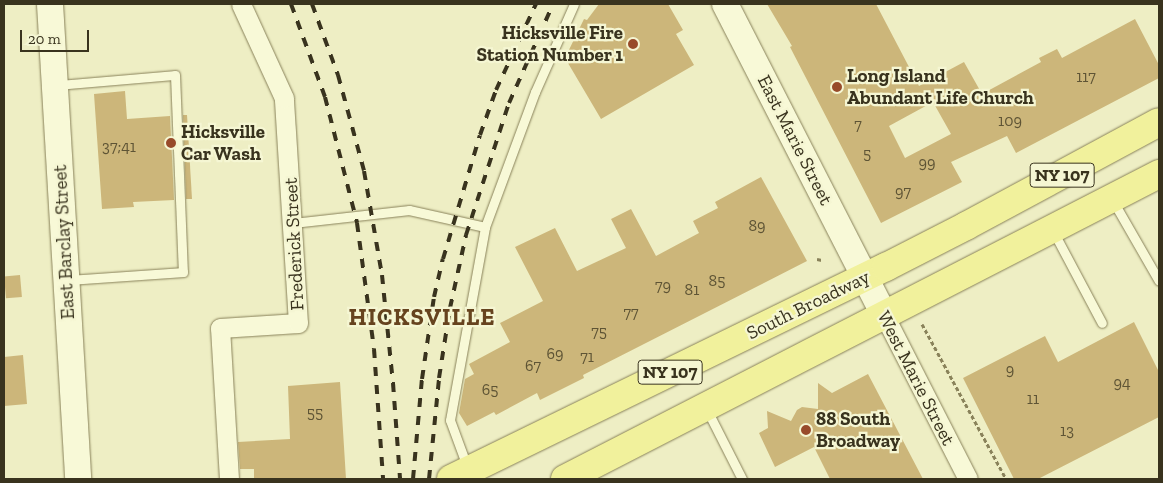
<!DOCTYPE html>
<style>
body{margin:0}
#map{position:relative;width:1163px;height:483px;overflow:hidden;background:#eeeec4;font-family:"Zilla Slab",serif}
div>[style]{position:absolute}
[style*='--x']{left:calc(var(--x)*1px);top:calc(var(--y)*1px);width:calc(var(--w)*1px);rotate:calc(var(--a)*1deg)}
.building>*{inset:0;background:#ccb67a;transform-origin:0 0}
.path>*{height:3px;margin-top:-1.5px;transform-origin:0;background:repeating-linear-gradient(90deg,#89825a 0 4px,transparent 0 6.5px)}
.roads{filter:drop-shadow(0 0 1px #89825a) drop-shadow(0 0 1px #89825a)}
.service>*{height:9px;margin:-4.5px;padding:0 4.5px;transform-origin:4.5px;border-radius:4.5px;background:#f8f9d7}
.minor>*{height:19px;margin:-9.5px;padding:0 9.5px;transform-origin:9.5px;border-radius:9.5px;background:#f8f9d7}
.secondary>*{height:26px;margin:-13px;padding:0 13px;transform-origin:13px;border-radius:13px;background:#f8f9d7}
.primary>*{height:28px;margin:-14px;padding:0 14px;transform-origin:14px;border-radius:14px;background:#f1f19c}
.rail>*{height:4px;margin-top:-2px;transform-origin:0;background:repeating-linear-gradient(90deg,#39331e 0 9px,transparent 0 18px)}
.dots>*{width:14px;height:14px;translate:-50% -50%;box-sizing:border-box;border:2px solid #f5f6d3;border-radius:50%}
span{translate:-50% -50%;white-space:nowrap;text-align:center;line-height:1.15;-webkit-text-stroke:4.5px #f5f6d3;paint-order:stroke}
.number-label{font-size:16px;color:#5e5435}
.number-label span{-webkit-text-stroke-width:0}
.shield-label span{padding:1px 4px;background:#f5f6d3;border:1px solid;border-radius:4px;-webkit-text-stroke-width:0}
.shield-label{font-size:18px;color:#39331e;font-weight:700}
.poi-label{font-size:19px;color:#39331e;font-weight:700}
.right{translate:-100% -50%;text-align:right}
.left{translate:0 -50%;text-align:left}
.street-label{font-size:19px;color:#39331e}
.district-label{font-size:24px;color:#66431e;font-weight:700;letter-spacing:1px}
.frame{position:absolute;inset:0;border:5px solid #39331e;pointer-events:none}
.scale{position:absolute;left:20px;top:30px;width:69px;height:22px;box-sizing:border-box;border:2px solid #39331e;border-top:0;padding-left:6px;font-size:15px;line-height:18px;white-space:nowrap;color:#39331e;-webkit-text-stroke:4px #f5f6d3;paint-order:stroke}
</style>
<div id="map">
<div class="building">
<div style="clip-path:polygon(599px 4px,668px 4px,683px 30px,676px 34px,694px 65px,601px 119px,565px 58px,584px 19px,587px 20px)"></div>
<div style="clip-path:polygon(evenodd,767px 4px,876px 4px,919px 86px,964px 62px,982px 94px,1041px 62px,1039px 58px,1057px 49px,1062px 58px,1135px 19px,1159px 65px,1159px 78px,1016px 153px,1007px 136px,951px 162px,962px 182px,881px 223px,790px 47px,792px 46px,767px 4px,933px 102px,951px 134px,905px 158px,889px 126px,933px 102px)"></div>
<div style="clip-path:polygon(125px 91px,127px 119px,170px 116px,174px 200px,133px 202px,134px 207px,102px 209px,94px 94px)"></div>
<div style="clip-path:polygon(183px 115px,187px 115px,192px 199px,186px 199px)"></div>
<div style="clip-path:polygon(761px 177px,807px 261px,583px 375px,584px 378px,540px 400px,537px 393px,496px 415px,494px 412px,467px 426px,459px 413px,465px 379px,474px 374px,469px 364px,510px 342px,500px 323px,543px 301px,515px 247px,555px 228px,577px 271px,626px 248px,611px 219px,631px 209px,656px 256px,699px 233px,693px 221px,718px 208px,715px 202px)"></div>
<div style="left:20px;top:275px;width:22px;height:16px;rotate:85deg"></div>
<div style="clip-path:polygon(1134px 322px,1159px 372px,1159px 417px,1038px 479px,1014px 479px,963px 378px,1045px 336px,1058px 362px)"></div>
<div style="clip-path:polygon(23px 355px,27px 404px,4px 406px,4px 357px)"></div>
<div style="clip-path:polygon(868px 374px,923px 479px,830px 479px,814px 447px,775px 467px,759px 433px,768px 428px,767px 411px,791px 421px,797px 410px,802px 407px,818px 409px,818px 383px,832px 393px)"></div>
<div style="clip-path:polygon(340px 382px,346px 479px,254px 479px,254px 469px,240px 469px,238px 442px,290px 439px,288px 386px)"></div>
</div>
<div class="path">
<div style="--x:817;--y:259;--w:5;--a:11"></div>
<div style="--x:922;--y:324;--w:176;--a:61.5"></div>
</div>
<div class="roads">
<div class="service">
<div style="--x:58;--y:85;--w:117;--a:-4.9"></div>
<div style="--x:175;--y:75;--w:197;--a:87.7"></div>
<div style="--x:183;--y:272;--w:114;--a:176"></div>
<div style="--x:1113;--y:201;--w:92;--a:60.1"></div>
<div style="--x:293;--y:223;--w:117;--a:-6.4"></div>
<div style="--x:409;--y:210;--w:78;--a:12.6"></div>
<div style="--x:1053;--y:231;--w:104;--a:62"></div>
<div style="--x:706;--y:408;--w:80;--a:63.1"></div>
<div style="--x:468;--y:469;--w:52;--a:-110.2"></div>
<div style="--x:450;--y:420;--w:196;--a:-79.7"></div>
<div style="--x:485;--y:227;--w:144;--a:-69.7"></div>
<div style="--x:535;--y:92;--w:96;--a:-66.1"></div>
</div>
<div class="minor">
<div style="--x:884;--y:315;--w:184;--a:62.9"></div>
<div style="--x:229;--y:479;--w:151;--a:-93.4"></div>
<div style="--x:220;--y:328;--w:78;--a:-3.7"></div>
<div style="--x:298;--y:323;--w:225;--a:-93.6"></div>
<div style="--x:284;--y:98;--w:103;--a:-114.6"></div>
</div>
<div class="secondary">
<div style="--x:50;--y:4;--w:476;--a:86.6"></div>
<div style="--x:725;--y:4;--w:349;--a:62.9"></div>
</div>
<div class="primary">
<div style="--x:451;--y:479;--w:484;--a:-26"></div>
<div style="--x:886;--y:267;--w:90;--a:-27.1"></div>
<div style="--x:966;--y:226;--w:219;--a:-28.3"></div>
<div style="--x:565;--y:479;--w:668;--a:-27.18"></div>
</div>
</div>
<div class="rail">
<div style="--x:291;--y:4;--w:99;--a:69.9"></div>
<div style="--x:325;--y:97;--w:130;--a:75.7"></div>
<div style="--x:357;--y:223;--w:127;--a:82.3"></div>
<div style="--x:374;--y:349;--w:130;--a:86"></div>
<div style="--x:312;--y:4;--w:76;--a:69.9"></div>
<div style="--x:338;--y:75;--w:99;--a:74.8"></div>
<div style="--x:364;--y:171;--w:106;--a:80.2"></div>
<div style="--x:382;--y:275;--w:109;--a:84.2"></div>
<div style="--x:393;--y:383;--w:96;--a:85.8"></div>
<div style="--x:413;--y:479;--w:100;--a:-84.9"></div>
<div style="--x:422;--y:379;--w:83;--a:-81.7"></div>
<div style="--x:434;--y:297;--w:39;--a:-77"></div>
<div style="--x:443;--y:259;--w:129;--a:-73.4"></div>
<div style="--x:480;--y:135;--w:48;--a:-70.4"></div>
<div style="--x:496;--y:90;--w:95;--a:-65.1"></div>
<div style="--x:429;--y:479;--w:101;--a:-84.3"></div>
<div style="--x:439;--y:378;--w:71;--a:-81.1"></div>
<div style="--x:450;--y:308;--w:75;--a:-77.6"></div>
<div style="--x:466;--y:235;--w:139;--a:-72"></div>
<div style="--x:509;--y:103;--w:108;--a:-66"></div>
</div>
<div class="dots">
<div style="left:633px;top:44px;background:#984b2a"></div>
<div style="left:837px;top:87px;background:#984b2a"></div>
<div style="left:171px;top:143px;background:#984b2a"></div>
<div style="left:806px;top:430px;background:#984b2a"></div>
</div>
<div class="number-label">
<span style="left:1086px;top:77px">117</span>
<span style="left:1010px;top:121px">109</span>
<span style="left:858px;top:125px">7</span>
<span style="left:119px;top:147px">37;41</span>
<span style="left:867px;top:154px">5</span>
<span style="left:927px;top:163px">99</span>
<span style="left:903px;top:192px">97</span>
<span style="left:757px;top:226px">89</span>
<span style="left:717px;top:281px">85</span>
<span style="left:663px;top:286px">79</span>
<span style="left:692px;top:290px">81</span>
<span style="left:631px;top:313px">77</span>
<span style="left:599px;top:332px">75</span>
<span style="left:555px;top:354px">69</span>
<span style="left:587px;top:357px">71</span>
<span style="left:533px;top:366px">67</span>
<span style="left:1010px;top:370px">9</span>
<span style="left:1122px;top:383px">94</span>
<span style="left:490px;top:390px">65</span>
<span style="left:1033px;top:399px">11</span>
<span style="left:315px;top:413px">55</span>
<span style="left:1067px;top:431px">13</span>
</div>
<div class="shield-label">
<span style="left:1062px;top:175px">NY 107</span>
<span style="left:670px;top:372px">NY 107</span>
</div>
<div class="poi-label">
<span class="right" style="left:623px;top:44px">Hicksville Fire<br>Station Number 1</span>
<span class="left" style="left:847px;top:87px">Long Island<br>Abundant Life Church</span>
<span class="left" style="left:181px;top:143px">Hicksville<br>Car Wash</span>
<span class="left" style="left:816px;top:430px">88 South<br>Broadway</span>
</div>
<div class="street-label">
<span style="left:795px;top:140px;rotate:63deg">East Marie Street</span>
<span style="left:64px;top:242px;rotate:-93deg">East Barclay Street</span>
<span style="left:294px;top:244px;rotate:-93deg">Frederick Street</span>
<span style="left:808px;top:305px;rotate:-26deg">South Broadway</span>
<span style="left:916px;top:378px;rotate:63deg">West Marie Street</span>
</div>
<div class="district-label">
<span style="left:422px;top:317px">HICKSVILLE</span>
</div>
<div class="frame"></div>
<div class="scale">20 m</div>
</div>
